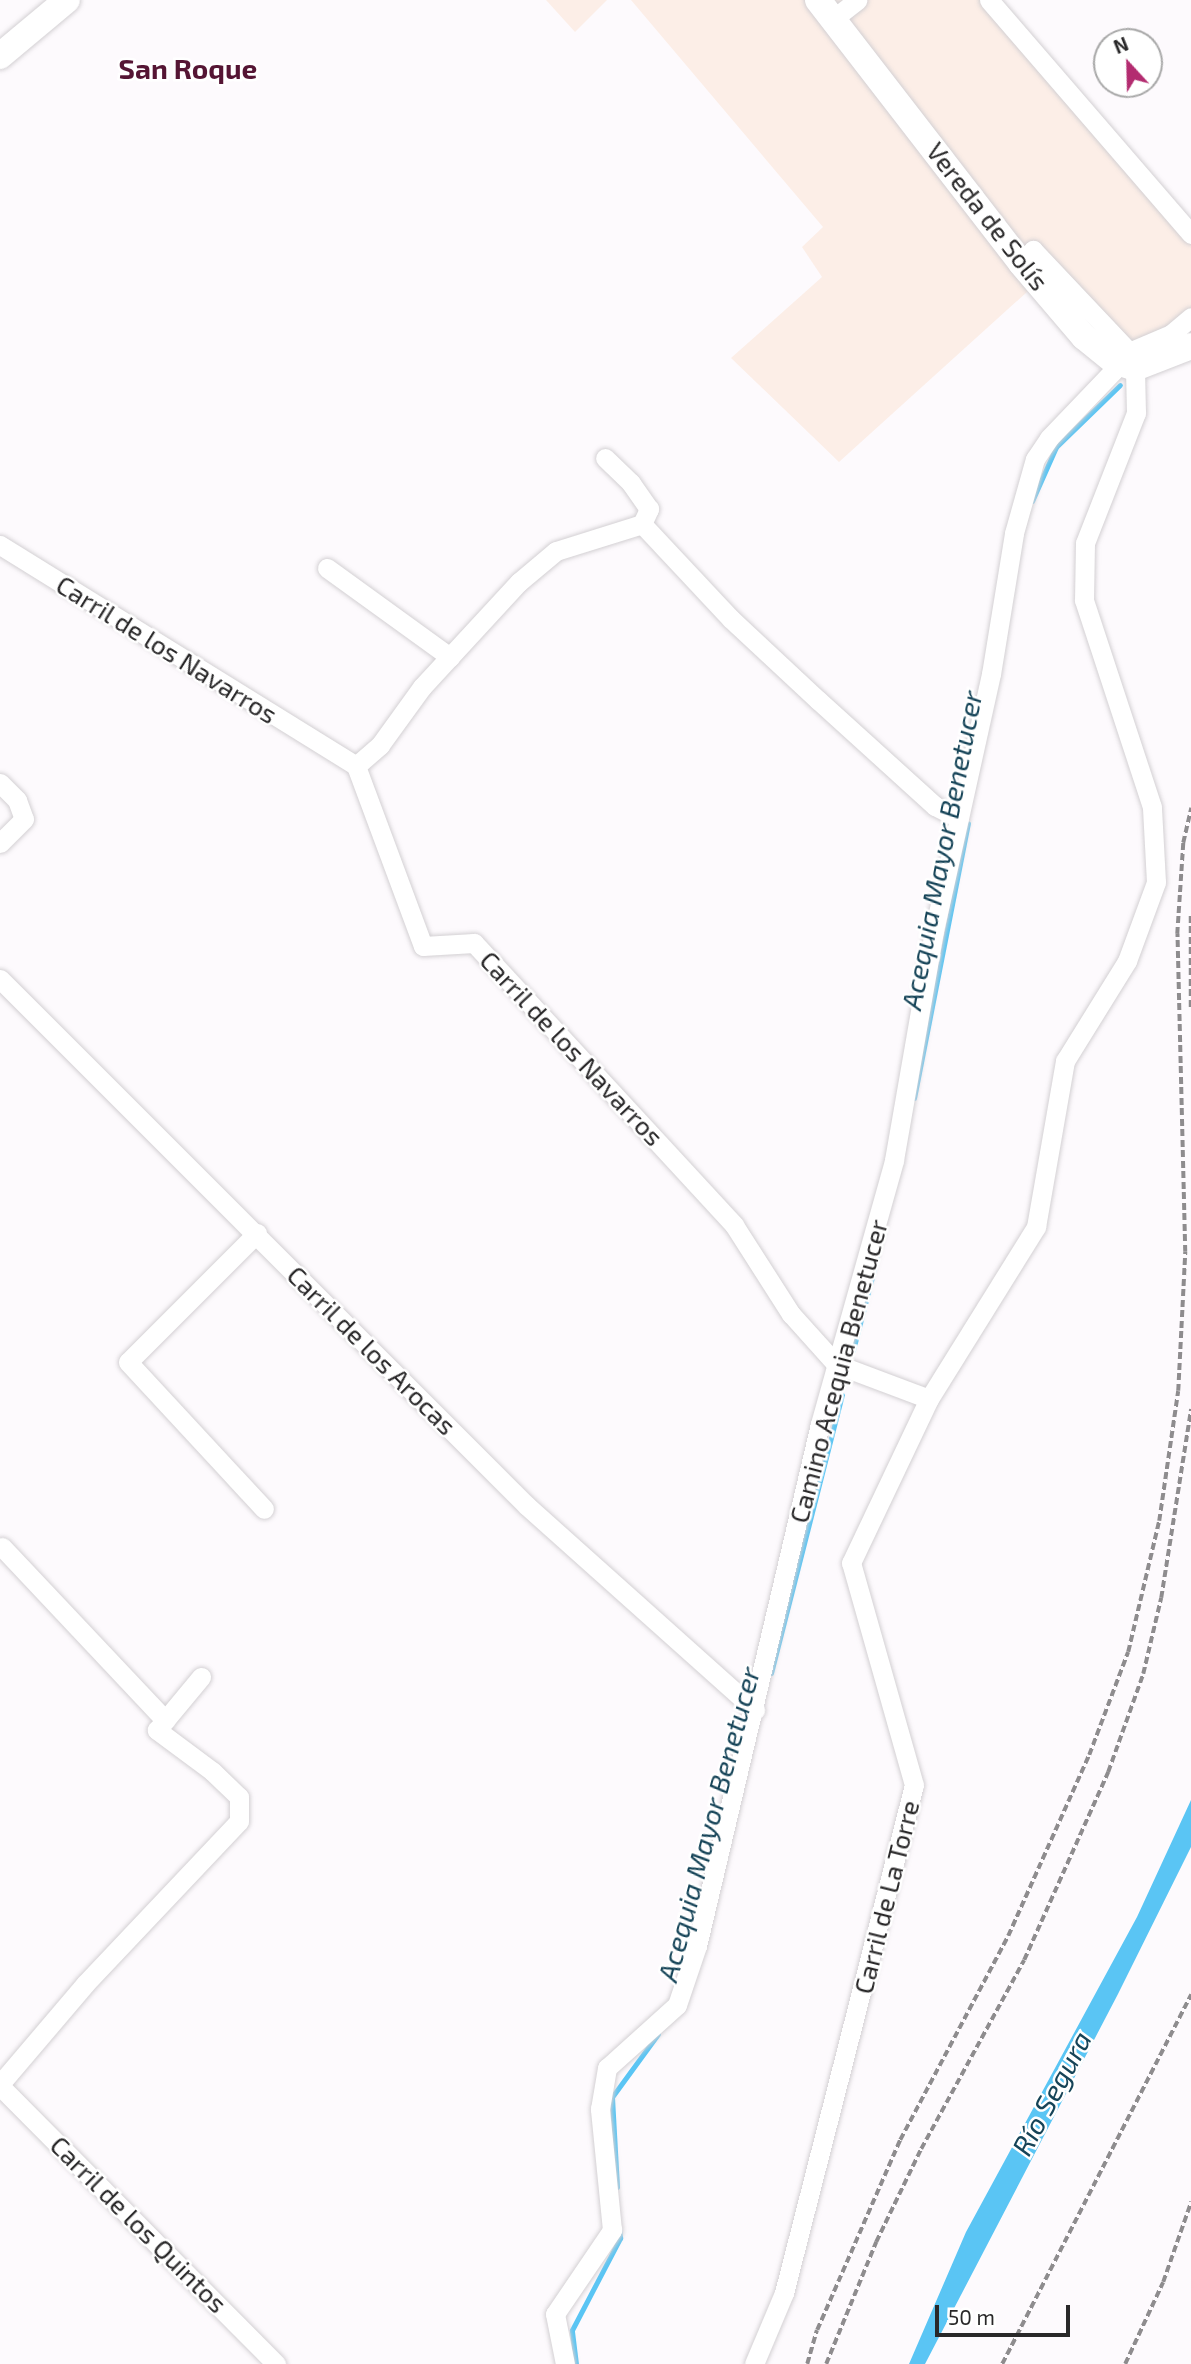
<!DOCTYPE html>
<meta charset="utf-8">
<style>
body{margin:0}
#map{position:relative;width:1191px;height:2364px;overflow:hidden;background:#fdfafd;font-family:"Exo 2",sans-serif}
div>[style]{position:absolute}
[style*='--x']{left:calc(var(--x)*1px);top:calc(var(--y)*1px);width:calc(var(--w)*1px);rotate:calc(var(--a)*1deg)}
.industrial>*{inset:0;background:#fceee7}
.water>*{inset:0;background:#5ac5f4}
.stream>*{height:5px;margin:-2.5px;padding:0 2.5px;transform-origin:2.5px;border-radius:2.5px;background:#5ac5f4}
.path>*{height:3.5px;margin-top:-1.75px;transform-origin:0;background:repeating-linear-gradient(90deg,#8e8c8e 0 7px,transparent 0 10.5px)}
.roads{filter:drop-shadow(0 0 2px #d3d0d3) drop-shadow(0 0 2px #d3d0d3)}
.street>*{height:19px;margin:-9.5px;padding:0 9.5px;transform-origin:9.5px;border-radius:9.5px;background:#fff}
.secondary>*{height:26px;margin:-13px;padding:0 13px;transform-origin:13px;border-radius:13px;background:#fff}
span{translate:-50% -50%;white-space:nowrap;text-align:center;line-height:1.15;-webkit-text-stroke:5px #fff;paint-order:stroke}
.street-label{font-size:26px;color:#292829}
.neighbourhood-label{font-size:28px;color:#551534;font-weight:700}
.water-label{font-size:28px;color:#164458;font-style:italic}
.north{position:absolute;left:1093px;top:28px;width:70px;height:70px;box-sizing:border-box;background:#fff;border:2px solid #a9a9a9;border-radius:50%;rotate:338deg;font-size:19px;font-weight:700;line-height:28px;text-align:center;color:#292829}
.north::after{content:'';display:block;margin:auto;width:24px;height:32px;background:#b32c70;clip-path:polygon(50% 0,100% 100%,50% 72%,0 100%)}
.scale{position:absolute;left:935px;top:2305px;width:135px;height:32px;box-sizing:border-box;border:4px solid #292829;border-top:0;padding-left:9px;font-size:21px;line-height:24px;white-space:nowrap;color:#292829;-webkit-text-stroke:5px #fff;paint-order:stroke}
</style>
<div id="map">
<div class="industrial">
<div style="clip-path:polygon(546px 0,607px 0,575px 32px)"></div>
<div style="clip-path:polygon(631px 0,997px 0,1191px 232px,1191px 340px,1158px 362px,1038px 282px,839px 462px,731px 358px,822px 277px,802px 247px,823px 227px)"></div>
</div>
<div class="water">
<div style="clip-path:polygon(1191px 1800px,1191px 1847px,1118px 1994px,925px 2364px,909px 2364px,966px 2232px,1137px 1917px)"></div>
</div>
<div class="stream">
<div style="--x:1032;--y:501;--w:59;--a:-66"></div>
<div style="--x:1056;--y:447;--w:89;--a:-44.1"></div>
<div style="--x:914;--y:1098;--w:280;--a:-78.9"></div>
<div style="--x:853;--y:1350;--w:95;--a:-75.4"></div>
<div style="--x:771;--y:1673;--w:287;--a:-75.7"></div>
<div style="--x:617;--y:2187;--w:90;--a:-93.2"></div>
<div style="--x:612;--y:2097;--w:78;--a:-53.9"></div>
<div style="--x:576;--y:2364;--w:34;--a:-97"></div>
<div style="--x:572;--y:2330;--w:104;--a:-62.4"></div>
<div style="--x:620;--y:2238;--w:10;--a:-96"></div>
</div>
<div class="path">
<div style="--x:1191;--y:916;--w:92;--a:90"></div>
<div style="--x:807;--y:2364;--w:35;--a:-74"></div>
<div style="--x:817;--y:2330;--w:207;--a:-66.4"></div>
<div style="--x:900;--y:2140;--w:231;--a:-62.1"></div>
<div style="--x:1008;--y:1936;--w:198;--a:-65.9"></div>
<div style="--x:1089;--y:1755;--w:110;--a:-69.3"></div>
<div style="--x:1128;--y:1652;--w:135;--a:-76.7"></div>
<div style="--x:1159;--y:1521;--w:131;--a:-81.7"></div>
<div style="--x:1178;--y:1391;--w:139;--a:-87.1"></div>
<div style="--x:1185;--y:1252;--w:318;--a:-91.4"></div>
<div style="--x:1177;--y:934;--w:91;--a:-86.2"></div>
<div style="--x:1183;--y:843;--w:36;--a:-77"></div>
<div style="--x:826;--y:2364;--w:132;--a:-67.7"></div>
<div style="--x:876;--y:2242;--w:103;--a:-64.2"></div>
<div style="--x:921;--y:2149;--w:215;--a:-61.4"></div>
<div style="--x:1024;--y:1960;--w:206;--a:-65.9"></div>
<div style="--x:1108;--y:1772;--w:104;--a:-70.3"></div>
<div style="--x:1143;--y:1674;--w:78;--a:-76.7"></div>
<div style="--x:1161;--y:1598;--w:191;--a:-81"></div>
<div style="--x:1002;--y:2364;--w:415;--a:-62.9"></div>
<div style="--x:1125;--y:2364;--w:90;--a:-65.1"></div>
<div style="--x:1163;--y:2282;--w:85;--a:-70.7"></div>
</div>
<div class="roads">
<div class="street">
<div style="--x:989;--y:0;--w:309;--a:49.2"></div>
<div style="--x:833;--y:19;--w:31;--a:-38"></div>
<div style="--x:1021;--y:263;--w:18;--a:-47"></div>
<div style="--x:1033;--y:250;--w:140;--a:46.7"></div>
<div style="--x:1129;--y:352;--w:46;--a:-23.2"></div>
<div style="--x:1171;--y:334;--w:26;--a:-40"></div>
<div style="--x:642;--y:524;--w:130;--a:46.9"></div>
<div style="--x:731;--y:619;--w:119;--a:43"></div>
<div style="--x:818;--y:700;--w:158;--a:42.2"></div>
<div style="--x:935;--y:806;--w:27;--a:27"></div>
<div style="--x:0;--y:545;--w:419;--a:31.8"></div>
<div style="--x:356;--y:766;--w:192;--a:69.6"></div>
<div style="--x:423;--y:946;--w:51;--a:-3.4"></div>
<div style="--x:474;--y:943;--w:384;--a:47.3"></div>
<div style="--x:734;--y:1225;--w:106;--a:57.4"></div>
<div style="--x:791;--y:1314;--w:67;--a:48"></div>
<div style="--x:836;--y:1364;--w:99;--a:20.6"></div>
<div style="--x:327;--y:568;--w:152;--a:35.9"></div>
<div style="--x:356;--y:766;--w:32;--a:-41"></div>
<div style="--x:380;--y:745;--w:72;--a:-54.1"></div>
<div style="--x:422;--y:687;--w:143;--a:-47.3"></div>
<div style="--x:519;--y:582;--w:48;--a:-40"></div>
<div style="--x:556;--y:551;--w:90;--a:-17.4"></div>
<div style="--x:642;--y:524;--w:17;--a:-65"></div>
<div style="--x:649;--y:509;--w:32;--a:-125"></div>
<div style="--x:631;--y:483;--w:36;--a:-136"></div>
<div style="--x:0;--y:783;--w:24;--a:45"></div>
<div style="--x:17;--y:800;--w:20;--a:70"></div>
<div style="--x:24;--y:819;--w:34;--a:135"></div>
<div style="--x:0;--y:979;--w:745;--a:45"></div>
<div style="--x:527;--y:1506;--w:306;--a:41.8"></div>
<div style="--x:257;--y:1233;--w:182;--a:135"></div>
<div style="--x:128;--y:1362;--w:200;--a:47.2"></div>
<div style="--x:2;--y:1547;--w:238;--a:46.7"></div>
<div style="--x:0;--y:2084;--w:131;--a:-49.6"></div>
<div style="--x:85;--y:1984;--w:224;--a:-46.6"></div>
<div style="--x:239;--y:1821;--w:24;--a:-90"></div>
<div style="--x:239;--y:1797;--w:37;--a:-136"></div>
<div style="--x:212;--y:1771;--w:69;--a:-143.3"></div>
<div style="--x:157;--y:1730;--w:69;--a:-50.3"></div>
<div style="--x:0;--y:2086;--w:392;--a:45.2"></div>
<div style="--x:565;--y:2364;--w:51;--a:-101.3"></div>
<div style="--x:555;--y:2314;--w:102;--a:-55.8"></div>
<div style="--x:612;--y:2230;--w:122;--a:-95.7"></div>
<div style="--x:600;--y:2109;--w:42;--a:-80.3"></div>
<div style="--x:607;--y:2068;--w:94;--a:-42"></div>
<div style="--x:677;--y:2005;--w:62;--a:-71.3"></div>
<div style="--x:697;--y:1946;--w:536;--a:-76.74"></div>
<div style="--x:820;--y:1424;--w:274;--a:-74.3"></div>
<div style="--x:894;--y:1160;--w:232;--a:-80.1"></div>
<div style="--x:934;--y:931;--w:263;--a:-77.5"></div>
<div style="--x:991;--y:674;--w:143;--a:-80.7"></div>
<div style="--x:1014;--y:533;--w:77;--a:-74.2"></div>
<div style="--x:1035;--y:459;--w:25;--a:-56"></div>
<div style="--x:1049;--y:438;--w:104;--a:-46.2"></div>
<div style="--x:754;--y:2364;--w:77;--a:-67.1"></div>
<div style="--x:784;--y:2293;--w:524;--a:-75.65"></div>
<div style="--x:914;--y:1785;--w:231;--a:-105.8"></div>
<div style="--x:851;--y:1563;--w:182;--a:-64.6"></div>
<div style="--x:929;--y:1399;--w:203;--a:-58.1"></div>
<div style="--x:1036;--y:1227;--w:169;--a:-80.1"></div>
<div style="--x:1065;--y:1061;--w:118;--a:-58.2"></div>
<div style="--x:1127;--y:961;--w:84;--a:-69.8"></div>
<div style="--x:1156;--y:882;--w:75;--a:-93.1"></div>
<div style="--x:1152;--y:807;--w:218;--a:-108.2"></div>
<div style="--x:1084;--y:600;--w:57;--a:-89"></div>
<div style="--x:1085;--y:543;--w:140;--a:-68.6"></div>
<div style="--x:1136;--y:413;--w:45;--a:-91.3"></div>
</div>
<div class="secondary">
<div style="--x:818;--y:0;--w:332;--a:52.3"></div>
<div style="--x:1021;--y:263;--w:97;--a:49.6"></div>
<div style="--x:1084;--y:337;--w:38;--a:39"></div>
<div style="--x:1114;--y:361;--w:22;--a:18"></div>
<div style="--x:1135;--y:368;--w:60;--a:-21.4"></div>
<div style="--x:0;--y:56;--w:87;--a:-39.9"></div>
</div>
</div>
<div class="street-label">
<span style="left:988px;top:216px;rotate:52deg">Vereda de Solís</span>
<span style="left:167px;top:649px;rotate:32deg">Carril de los Navarros</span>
<span style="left:572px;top:1048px;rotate:47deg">Carril de los Navarros</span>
<span style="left:372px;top:1350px;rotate:45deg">Carril de los Arocas</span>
<span style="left:838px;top:1371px;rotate:-75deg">Camino Acequia Benetucer</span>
<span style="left:886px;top:1897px;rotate:-76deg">Carril de La Torre</span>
<span style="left:139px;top:2224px;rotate:45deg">Carril de los Quintos</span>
</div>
<div class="neighbourhood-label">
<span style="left:188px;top:68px">San Roque</span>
</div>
<div class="water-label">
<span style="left:941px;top:850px;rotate:-79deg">Acequia Mayor Benetucer</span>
<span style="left:708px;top:1824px;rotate:-75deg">Acequia Mayor Benetucer</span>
<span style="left:1051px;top:2093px;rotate:-62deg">Río Segura</span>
</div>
<div class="north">N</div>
<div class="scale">50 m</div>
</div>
